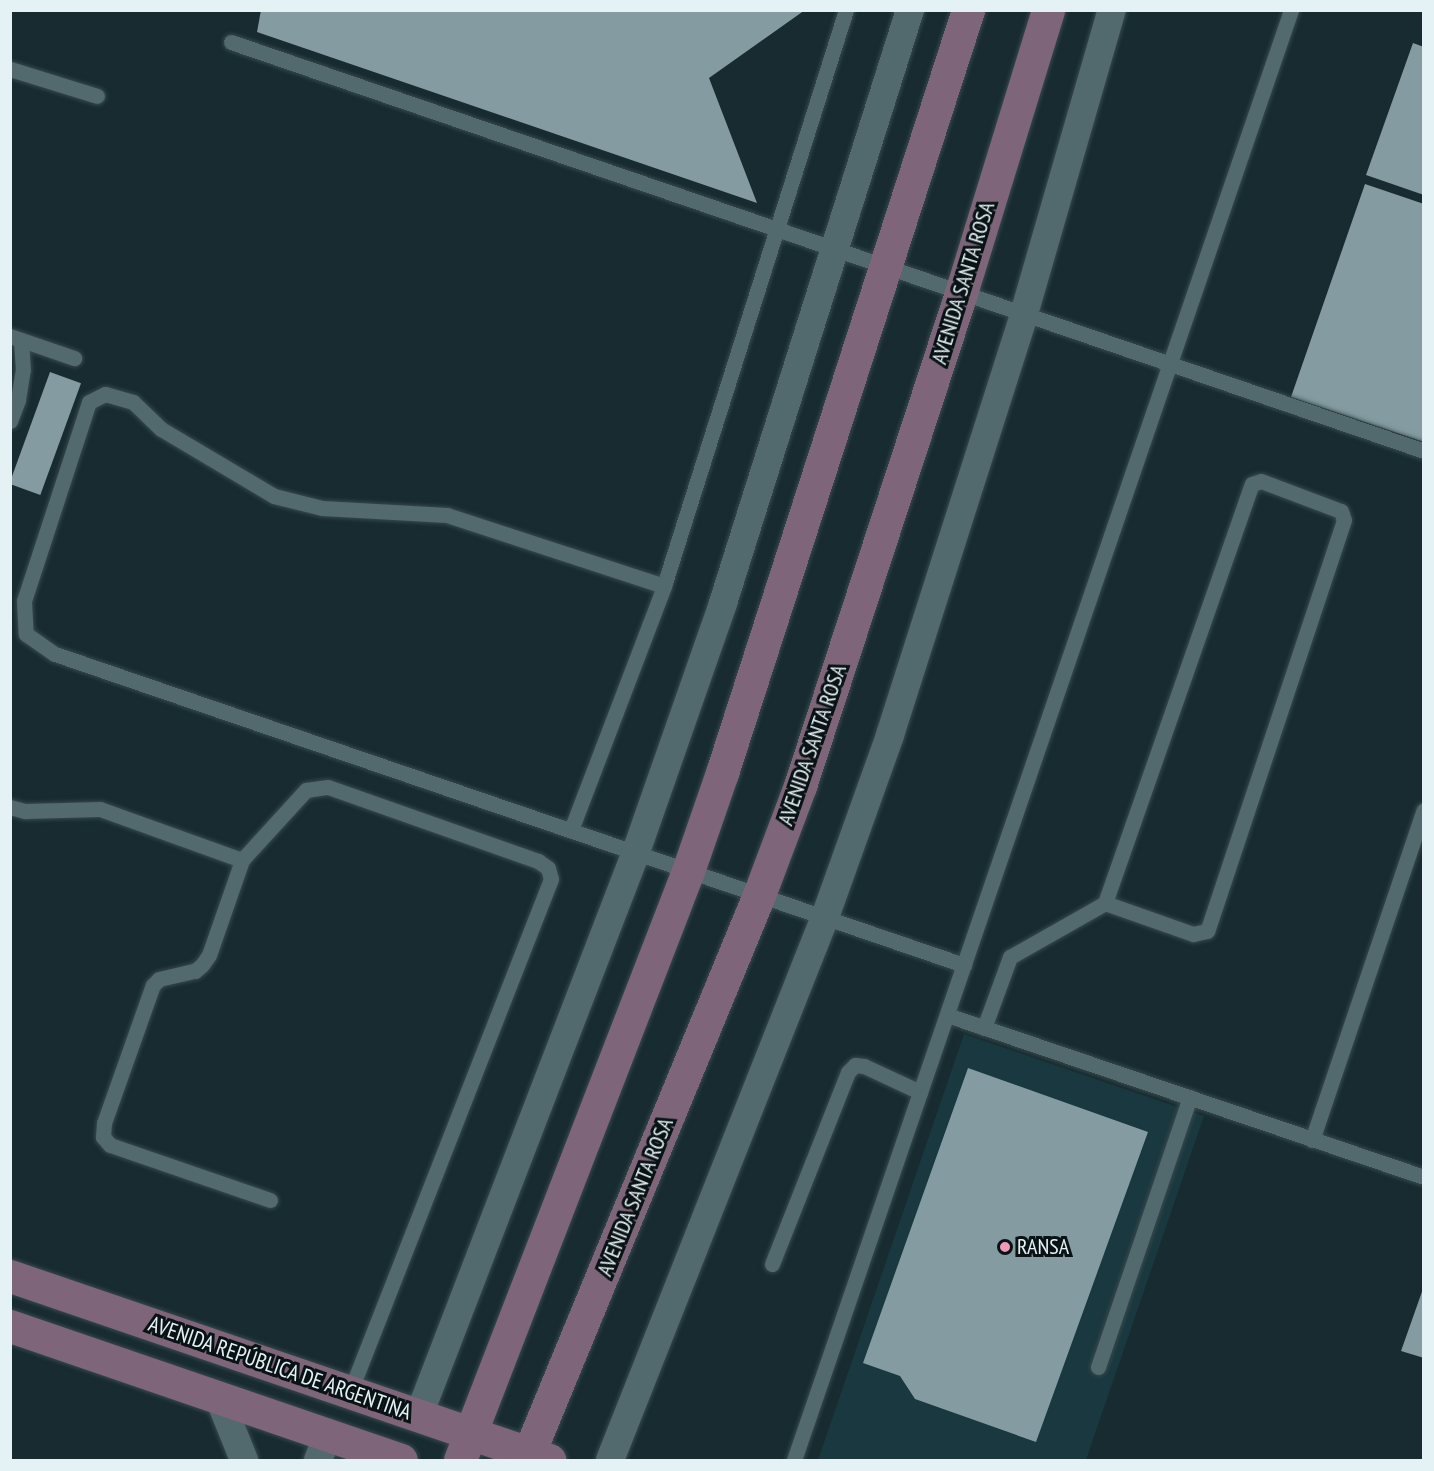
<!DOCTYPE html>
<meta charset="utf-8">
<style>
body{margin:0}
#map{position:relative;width:1434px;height:1471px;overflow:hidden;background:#172b30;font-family:"PT Sans Narrow",sans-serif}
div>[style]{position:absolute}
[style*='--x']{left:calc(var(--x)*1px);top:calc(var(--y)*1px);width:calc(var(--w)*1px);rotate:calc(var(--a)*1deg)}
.built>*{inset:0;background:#1a383f}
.building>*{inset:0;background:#849ba1;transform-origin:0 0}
.roads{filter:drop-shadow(0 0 2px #38494d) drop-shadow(0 0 2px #38494d)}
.lane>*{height:15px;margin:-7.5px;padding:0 7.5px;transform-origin:7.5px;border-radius:7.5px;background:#52696e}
.street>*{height:28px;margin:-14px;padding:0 14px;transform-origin:14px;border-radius:14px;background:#52696e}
.secondary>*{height:33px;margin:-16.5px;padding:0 16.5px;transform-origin:16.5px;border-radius:16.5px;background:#7e6579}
.dots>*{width:16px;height:16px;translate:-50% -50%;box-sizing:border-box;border:3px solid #091214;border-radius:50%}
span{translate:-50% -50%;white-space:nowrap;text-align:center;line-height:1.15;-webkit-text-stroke:6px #091214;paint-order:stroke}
.street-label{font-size:22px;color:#e5f2f5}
.poi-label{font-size:22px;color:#e5f2f5}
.left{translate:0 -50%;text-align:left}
.frame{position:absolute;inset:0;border:12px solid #e5f2f5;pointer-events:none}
</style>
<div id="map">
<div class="built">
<div style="clip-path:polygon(964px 1034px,1204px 1116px,1086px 1460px,818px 1460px)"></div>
</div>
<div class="building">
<div style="clip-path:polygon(261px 10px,805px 10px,709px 78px,757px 203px,257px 32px)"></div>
<div style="clip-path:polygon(1413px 43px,1424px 47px,1424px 195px,1366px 175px)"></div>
<div style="clip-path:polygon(1365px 184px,1424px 204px,1424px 442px,1291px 397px)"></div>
<div style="left:50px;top:372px;width:33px;height:119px;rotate:20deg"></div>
<div style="clip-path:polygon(968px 1068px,1148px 1132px,1036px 1442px,915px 1399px,900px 1376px,863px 1363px)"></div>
<div style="clip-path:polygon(1424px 1286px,1424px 1358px,1401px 1351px)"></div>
</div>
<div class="roads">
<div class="lane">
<div style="--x:846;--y:10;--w:604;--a:107.54"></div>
<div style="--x:664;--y:586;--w:228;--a:-161.9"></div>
<div style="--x:447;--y:515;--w:125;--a:-176.8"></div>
<div style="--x:322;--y:508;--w:49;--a:-166"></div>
<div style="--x:274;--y:496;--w:131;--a:-149.3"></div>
<div style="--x:161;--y:429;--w:39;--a:-136"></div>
<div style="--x:133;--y:402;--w:29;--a:-164"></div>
<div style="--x:105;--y:394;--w:18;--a:153"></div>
<div style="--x:89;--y:402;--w:209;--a:108.1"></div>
<div style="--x:24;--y:601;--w:33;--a:87"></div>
<div style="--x:26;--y:634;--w:35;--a:35"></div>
<div style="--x:55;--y:654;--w:961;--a:18.89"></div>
<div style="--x:231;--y:42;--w:1261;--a:18.92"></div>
<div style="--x:10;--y:69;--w:91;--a:17.2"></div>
<div style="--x:10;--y:336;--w:68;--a:19"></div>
<div style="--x:10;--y:421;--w:22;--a:-69"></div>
<div style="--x:18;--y:400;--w:30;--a:-81"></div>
<div style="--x:23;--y:370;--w:30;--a:-94"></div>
<div style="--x:10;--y:807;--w:16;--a:15"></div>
<div style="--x:25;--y:811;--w:75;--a:-1.5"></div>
<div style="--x:100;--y:809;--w:151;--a:19.8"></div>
<div style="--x:571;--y:830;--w:261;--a:-69.1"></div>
<div style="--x:947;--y:1015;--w:504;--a:18.76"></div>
<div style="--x:984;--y:1028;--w:76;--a:-69.9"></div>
<div style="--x:1010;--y:957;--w:109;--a:-29.6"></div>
<div style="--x:1105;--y:903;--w:444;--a:-70.7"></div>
<div style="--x:1252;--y:484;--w:9;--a:-18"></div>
<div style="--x:1261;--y:481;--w:85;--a:20.6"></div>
<div style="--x:1341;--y:511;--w:9;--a:72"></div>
<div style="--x:1344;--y:520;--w:433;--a:108.4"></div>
<div style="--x:1207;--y:931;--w:14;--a:168"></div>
<div style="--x:1193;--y:934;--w:93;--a:-160.6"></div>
<div style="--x:1312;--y:1140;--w:348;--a:-71.3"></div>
<div style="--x:270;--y:1200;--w:169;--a:-161"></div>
<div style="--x:110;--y:1145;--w:11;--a:-131"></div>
<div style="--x:103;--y:1137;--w:14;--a:-86"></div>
<div style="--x:104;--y:1123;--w:146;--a:-70.5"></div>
<div style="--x:153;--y:985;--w:8;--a:-45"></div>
<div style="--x:159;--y:979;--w:37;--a:-13"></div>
<div style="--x:195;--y:971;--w:9;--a:-41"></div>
<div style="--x:202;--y:965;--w:12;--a:-55"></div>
<div style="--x:209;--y:955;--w:101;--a:-70.8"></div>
<div style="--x:242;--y:860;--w:95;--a:-47.6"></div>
<div style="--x:306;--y:790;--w:22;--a:-8"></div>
<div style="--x:328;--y:787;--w:223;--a:19.4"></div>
<div style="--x:538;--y:861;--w:12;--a:35"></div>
<div style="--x:548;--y:868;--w:11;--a:75"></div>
<div style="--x:551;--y:879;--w:551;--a:111.4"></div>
<div style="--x:772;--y:1264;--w:206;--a:-68.4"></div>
<div style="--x:848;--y:1072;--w:10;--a:-45"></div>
<div style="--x:855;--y:1065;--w:9;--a:6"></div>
<div style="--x:864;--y:1066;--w:62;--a:24.9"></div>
<div style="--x:1098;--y:1367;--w:285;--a:-71.2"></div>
<div style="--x:794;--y:1460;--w:1533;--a:-71.08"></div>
</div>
<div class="street">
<div style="--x:219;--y:1398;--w:67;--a:68"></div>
<div style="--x:419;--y:1415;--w:603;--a:-68.92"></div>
<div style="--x:636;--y:852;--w:264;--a:-70.7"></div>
<div style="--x:723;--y:603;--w:622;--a:-72.5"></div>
<div style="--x:318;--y:1460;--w:27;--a:-68"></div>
<div style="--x:610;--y:1460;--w:584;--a:-68.4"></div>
<div style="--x:825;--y:917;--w:193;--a:-70.3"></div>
<div style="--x:890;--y:735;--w:442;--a:-72.3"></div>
<div style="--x:1024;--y:314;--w:316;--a:-73.9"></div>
</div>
<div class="secondary">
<div style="--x:10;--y:1276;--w:570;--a:18.85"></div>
<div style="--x:10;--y:1326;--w:413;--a:18.9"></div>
<div style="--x:460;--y:1460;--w:632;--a:-68.84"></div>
<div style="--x:688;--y:871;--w:104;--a:-70.9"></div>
<div style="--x:722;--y:773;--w:802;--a:-72.13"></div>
<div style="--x:526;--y:1460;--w:611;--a:-67.59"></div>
<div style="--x:759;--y:895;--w:116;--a:-69.4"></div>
<div style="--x:800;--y:786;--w:519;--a:-71.91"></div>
<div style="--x:961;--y:293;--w:296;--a:-72.9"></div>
</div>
</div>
<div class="dots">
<div style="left:1005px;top:1247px;background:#f09ab6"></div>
</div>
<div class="street-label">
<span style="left:963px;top:283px;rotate:-73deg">AVENIDA SANTA ROSA</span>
<span style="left:812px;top:745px;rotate:-71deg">AVENIDA SANTA ROSA</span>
<span style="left:635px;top:1197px;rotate:-68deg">AVENIDA SANTA ROSA</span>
<span style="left:280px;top:1368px;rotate:19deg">AVENIDA REPÚBLICA DE ARGENTINA</span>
</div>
<div class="poi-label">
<span class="left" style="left:1017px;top:1247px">RANSA</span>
</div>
<div class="frame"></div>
</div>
